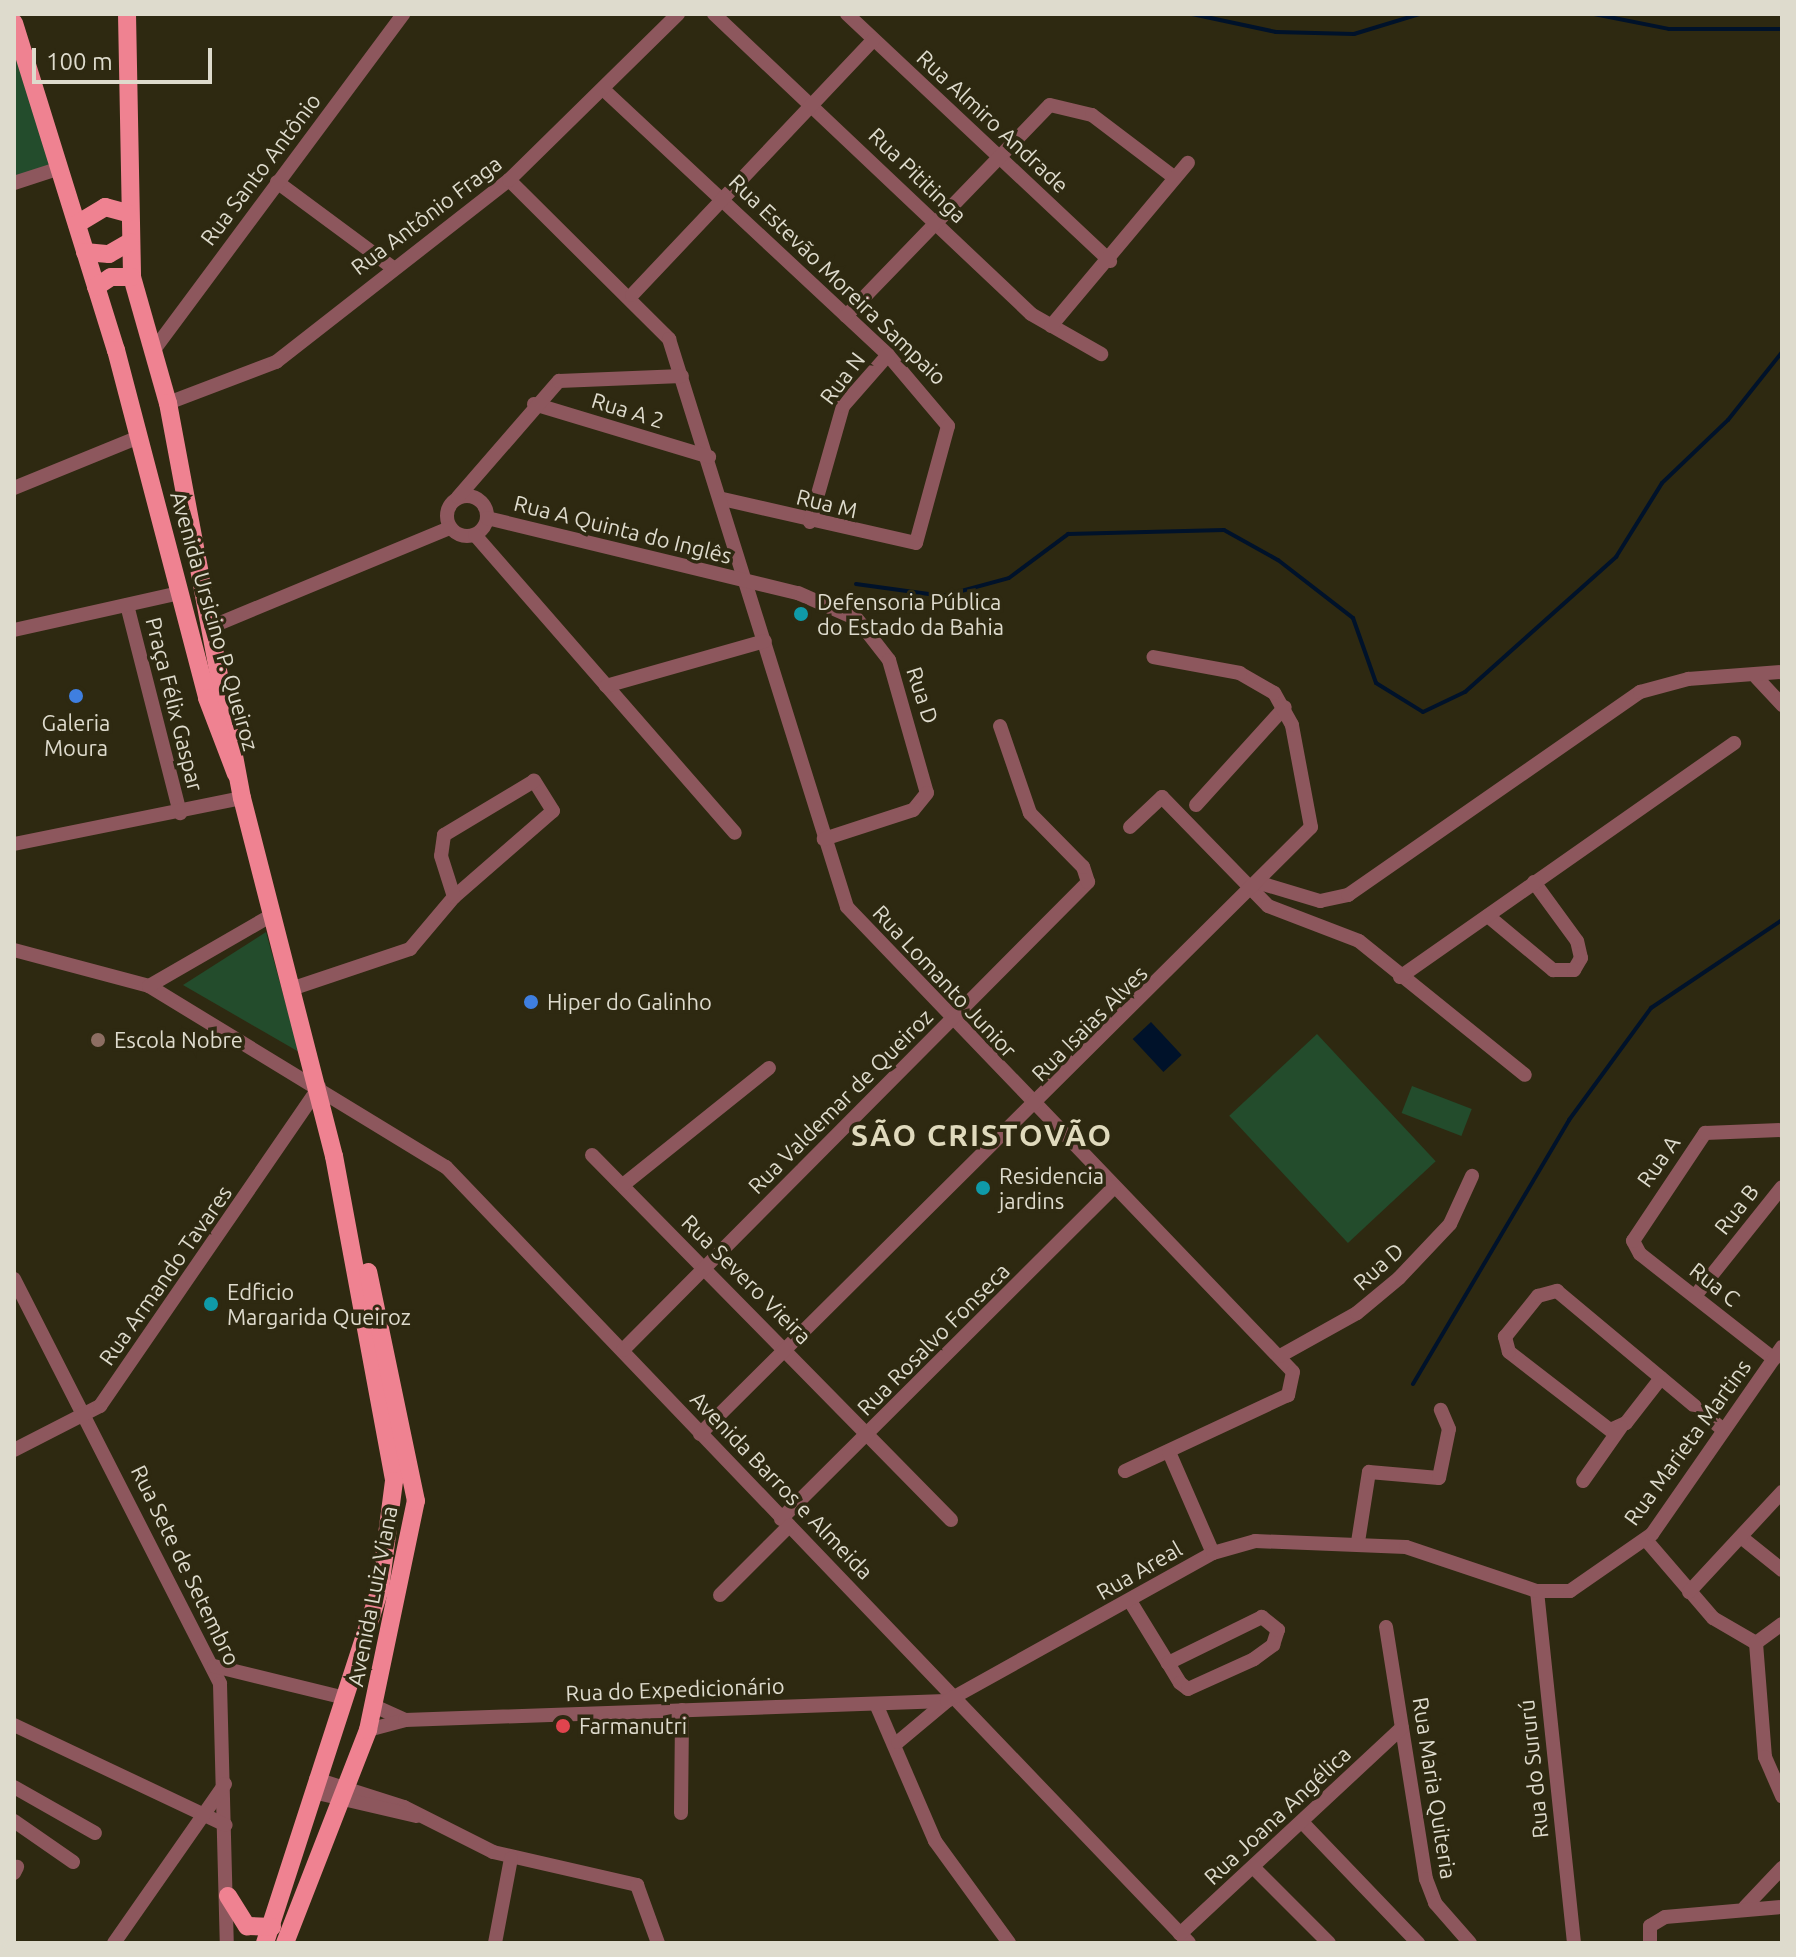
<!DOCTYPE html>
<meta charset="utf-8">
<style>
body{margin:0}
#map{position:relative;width:1796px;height:1957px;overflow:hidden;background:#2e2911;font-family:Ubuntu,sans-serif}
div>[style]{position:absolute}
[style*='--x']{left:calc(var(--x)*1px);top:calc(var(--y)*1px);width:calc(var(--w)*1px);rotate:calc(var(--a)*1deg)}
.green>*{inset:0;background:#234c2c;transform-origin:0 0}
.water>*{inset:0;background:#00122a;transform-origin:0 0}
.stream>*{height:4px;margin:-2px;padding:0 2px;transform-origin:2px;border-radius:2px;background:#00122a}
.minor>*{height:14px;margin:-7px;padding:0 7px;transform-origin:7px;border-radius:7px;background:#8d575d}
.minor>.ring{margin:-7px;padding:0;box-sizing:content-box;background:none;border:14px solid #8d575d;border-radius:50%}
.major>*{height:18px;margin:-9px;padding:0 9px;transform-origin:9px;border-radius:9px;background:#ef8291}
.dots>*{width:22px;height:22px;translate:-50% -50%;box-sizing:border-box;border:4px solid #2e2911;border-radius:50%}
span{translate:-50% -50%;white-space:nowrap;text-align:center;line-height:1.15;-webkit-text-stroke:7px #2e2911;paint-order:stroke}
.street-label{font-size:22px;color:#dedbcd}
.poi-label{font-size:22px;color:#dedbcd}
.left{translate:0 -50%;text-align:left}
.district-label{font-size:30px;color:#e0dabd;font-weight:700;letter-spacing:2px}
.frame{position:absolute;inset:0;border:16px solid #dedbcd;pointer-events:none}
.scale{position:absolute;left:32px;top:48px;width:180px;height:36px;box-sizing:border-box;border:4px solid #dedbcd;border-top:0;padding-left:10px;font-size:24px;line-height:28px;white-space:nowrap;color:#dedbcd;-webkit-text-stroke:6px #2e2911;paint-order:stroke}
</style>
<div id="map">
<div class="green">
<div style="clip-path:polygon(14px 23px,57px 169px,14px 182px)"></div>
<div style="clip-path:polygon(266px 932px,299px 1052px,183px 985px)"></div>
<div style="left:1317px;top:1034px;width:174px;height:120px;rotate:47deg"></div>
<div style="left:1412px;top:1086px;width:64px;height:29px;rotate:21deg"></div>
</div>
<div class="water">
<div style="left:1151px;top:1022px;width:45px;height:25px;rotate:47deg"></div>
</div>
<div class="stream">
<div style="--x:1192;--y:14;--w:86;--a:12.1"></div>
<div style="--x:1276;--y:32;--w:78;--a:1.5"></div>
<div style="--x:1354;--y:34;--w:69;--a:-16.9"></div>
<div style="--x:1594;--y:14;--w:76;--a:11.3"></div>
<div style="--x:1669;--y:29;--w:113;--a:0"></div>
<div style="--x:856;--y:584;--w:88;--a:7.9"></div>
<div style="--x:943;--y:596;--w:68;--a:-15.3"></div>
<div style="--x:1009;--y:578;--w:74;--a:-36.7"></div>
<div style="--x:1068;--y:534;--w:156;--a:-1.5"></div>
<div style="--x:1224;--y:530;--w:62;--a:29.1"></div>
<div style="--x:1278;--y:560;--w:95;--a:37.7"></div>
<div style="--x:1353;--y:618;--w:69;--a:70.5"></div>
<div style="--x:1376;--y:683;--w:55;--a:31.7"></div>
<div style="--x:1423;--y:712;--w:47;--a:-25.5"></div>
<div style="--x:1465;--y:692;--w:203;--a:-41.8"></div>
<div style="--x:1616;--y:557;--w:87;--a:-58.1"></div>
<div style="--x:1662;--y:483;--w:91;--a:-43.7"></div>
<div style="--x:1728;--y:420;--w:87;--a:-51.5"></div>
<div style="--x:1413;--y:1384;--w:307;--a:-59.4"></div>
<div style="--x:1569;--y:1120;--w:139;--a:-53.8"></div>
<div style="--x:1651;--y:1008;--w:158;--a:-33.9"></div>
</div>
<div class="minor">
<div style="--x:714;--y:14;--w:436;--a:43.4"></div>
<div style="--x:1031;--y:314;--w:81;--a:29.7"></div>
<div style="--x:847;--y:14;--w:361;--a:43.2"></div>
<div style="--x:604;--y:90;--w:388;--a:43"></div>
<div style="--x:888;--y:355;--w:93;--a:49.8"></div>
<div style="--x:948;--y:426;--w:121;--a:105.3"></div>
<div style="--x:916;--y:543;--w:198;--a:-167.2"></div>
<div style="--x:509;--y:180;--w:226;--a:44.8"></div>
<div style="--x:669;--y:339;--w:595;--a:72.6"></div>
<div style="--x:847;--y:907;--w:644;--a:46.19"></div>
<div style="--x:1293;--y:1372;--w:24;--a:102"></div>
<div style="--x:1288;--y:1395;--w:180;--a:155"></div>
<div style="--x:277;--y:182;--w:143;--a:36.5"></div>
<div style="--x:14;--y:183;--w:45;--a:-18"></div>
<div style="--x:632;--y:295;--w:351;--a:-46.6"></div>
<div style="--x:846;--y:316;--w:293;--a:-46"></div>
<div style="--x:1050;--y:105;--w:43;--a:13.4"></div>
<div style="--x:1092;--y:115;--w:104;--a:37.2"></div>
<div style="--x:1051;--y:326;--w:213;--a:-50"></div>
<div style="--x:153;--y:351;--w:420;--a:-53.4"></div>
<div style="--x:168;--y:403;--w:116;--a:-20.8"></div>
<div style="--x:276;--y:362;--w:296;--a:-38"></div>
<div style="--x:509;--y:180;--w:237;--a:-44.5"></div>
<div style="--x:534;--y:404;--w:183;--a:16.8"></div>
<div style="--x:14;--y:488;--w:135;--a:-22.2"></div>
<div class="ring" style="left:447px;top:496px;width:26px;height:26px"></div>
<div style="--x:458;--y:497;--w:154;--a:-49"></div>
<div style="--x:559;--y:381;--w:123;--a:-2.3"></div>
<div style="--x:487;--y:518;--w:320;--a:13.6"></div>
<div style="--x:798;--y:593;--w:64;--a:23.8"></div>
<div style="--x:857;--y:619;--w:52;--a:52"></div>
<div style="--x:889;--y:660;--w:138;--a:74.1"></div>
<div style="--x:927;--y:793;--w:22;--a:129"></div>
<div style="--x:913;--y:810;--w:94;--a:162"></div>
<div style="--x:810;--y:522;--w:121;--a:-74.1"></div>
<div style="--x:843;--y:406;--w:68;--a:-48.6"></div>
<div style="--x:475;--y:535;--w:395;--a:48.9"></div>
<div style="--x:127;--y:605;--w:215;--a:75.7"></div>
<div style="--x:213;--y:626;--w:256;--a:-22.5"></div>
<div style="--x:14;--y:630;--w:169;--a:-12.6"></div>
<div style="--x:1757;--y:678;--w:37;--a:47"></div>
<div style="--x:606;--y:686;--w:165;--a:-15.8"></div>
<div style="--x:1196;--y:805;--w:132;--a:-47.8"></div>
<div style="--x:1130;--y:827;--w:44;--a:-43.2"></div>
<div style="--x:1162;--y:797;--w:152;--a:45.8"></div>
<div style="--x:1268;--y:906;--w:97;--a:21"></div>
<div style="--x:1359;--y:941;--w:213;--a:38.9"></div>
<div style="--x:14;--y:844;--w:233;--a:-11.4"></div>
<div style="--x:1260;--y:883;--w:63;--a:16.7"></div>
<div style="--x:1320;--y:901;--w:29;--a:-12"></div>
<div style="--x:1348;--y:895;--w:356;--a:-34.8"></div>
<div style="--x:1640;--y:692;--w:50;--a:-15.2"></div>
<div style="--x:1688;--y:679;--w:94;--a:-4.3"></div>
<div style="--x:1488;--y:916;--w:85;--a:39.7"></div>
<div style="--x:1553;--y:970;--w:21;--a:0"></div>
<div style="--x:1574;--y:970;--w:14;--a:-60"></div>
<div style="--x:1581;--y:958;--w:17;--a:-103"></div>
<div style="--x:1577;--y:941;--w:73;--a:-126.1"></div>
<div style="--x:14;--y:950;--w:140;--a:14.9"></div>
<div style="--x:149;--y:986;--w:348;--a:31.4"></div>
<div style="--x:446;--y:1167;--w:1074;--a:46.24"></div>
<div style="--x:1400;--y:977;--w:408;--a:-35"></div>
<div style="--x:149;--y:986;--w:142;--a:-30"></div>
<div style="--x:291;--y:989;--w:126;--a:-18.6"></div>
<div style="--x:410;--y:949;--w:68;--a:-49.8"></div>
<div style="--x:454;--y:897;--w:131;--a:-41"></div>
<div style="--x:553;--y:811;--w:36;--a:-122"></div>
<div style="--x:534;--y:781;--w:105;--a:149"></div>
<div style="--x:444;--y:835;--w:21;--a:98"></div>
<div style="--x:441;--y:856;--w:43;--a:72.4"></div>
<div style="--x:592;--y:1155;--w:512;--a:45.47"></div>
<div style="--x:623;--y:1185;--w:187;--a:-38.7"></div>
<div style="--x:14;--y:1279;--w:454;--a:63"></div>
<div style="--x:220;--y:1684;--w:259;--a:88.5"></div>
<div style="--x:1695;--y:1296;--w:139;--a:-51.4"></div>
<div style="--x:623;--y:1350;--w:660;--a:-45.18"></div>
<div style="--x:1088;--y:882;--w:16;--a:-108"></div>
<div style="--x:1083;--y:867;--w:76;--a:-134.5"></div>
<div style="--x:1030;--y:813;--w:92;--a:-109"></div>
<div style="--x:1280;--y:1356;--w:88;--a:-29.2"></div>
<div style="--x:1357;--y:1313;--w:55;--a:-39.8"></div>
<div style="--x:1399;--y:1278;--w:74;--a:-46.6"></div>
<div style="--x:1450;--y:1224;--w:53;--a:-65.4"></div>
<div style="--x:1774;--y:1359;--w:170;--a:-141.9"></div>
<div style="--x:1640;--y:1254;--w:15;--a:-118"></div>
<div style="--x:1633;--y:1241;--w:130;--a:-56.3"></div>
<div style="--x:1705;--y:1133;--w:77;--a:-2.2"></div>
<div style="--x:1661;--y:1378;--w:57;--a:127.9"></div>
<div style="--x:1626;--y:1423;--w:17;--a:156"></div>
<div style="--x:1610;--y:1430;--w:128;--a:-142.3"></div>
<div style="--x:1509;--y:1352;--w:16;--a:-105"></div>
<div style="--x:1505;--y:1337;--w:53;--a:-51.2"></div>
<div style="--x:1538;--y:1296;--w:20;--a:-15"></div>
<div style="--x:1557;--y:1291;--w:217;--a:39.9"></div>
<div style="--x:700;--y:1434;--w:861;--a:-44.81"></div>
<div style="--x:1311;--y:827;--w:104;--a:-100.6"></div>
<div style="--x:1292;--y:725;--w:37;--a:-119"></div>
<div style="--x:1274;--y:693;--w:39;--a:-150"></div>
<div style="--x:1240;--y:673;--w:88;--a:-169.6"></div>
<div style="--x:14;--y:1450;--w:97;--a:-27.1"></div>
<div style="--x:100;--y:1406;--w:387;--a:-55.5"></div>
<div style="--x:1169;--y:1452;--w:110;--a:66.5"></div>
<div style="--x:1583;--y:1481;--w:66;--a:-54.9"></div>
<div style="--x:781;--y:1519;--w:470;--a:-44.9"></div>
<div style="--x:1741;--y:1537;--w:53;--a:38.8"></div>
<div style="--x:1646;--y:1540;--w:103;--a:49.3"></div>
<div style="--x:1713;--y:1618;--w:50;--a:30.2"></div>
<div style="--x:1358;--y:1542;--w:71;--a:-81.1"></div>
<div style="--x:1369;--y:1472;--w:70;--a:4.9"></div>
<div style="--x:1439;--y:1478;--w:50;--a:-78.5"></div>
<div style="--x:1449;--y:1429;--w:21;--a:-113"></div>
<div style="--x:1537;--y:1591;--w:354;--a:84"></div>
<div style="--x:1689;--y:1592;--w:137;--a:-47.1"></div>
<div style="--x:720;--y:1595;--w:98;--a:-45"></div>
<div style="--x:1130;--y:1601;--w:73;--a:58.5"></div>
<div style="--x:1168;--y:1663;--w:23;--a:59"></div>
<div style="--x:1180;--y:1683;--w:10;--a:37"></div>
<div style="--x:1188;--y:1689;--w:72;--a:-24.4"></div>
<div style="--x:1254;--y:1659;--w:24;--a:-36"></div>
<div style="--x:1273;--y:1645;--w:16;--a:-72"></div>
<div style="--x:1278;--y:1630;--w:21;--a:-141"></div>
<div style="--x:1262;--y:1617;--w:105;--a:153.9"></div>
<div style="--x:1782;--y:1624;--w:32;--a:144"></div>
<div style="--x:1756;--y:1643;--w:114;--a:85.5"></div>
<div style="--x:1765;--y:1757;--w:43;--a:66.4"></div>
<div style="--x:1386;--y:1627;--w:255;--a:81"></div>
<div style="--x:1426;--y:1879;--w:26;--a:69"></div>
<div style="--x:1435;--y:1903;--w:53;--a:48.8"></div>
<div style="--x:214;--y:1666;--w:135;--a:13.7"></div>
<div style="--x:876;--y:1704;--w:149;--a:66.7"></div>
<div style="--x:935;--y:1841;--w:126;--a:54"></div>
<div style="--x:374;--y:1706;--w:34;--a:24"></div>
<div style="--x:14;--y:1725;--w:234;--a:25.3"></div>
<div style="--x:368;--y:1730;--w:38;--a:-15"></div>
<div style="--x:405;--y:1720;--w:541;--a:-2.01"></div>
<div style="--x:898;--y:1742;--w:64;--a:-39.9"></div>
<div style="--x:947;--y:1701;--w:304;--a:-29.1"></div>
<div style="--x:1213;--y:1553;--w:44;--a:-15.9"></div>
<div style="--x:1255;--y:1541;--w:151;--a:2.3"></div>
<div style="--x:1406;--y:1547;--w:138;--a:18.6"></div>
<div style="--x:1537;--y:1591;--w:33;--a:0"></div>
<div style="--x:1570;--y:1591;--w:100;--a:-34.8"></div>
<div style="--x:1652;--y:1534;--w:228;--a:-55.2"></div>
<div style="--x:316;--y:1779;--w:92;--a:17.7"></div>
<div style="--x:404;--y:1807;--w:100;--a:26.8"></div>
<div style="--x:493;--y:1852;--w:148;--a:12.9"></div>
<div style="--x:637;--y:1885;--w:62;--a:70.1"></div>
<div style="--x:14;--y:1787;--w:93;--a:29.6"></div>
<div style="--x:313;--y:1792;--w:106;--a:13.1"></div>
<div style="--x:681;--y:1813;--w:103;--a:-89.4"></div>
<div style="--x:14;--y:1821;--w:72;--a:34.8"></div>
<div style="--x:1302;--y:1822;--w:168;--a:46.2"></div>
<div style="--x:1254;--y:1868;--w:106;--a:45"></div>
<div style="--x:14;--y:1873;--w:7;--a:-63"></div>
<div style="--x:1745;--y:1907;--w:54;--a:-46.5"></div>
<div style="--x:1180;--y:1934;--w:303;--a:-42.9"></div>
<div style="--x:114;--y:1943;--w:194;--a:-55.1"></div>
<div style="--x:495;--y:1943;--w:86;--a:-79.3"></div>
<div style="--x:1650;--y:1943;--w:17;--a:-90"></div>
<div style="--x:1650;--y:1926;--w:17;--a:-31"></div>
<div style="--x:1665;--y:1917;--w:117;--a:-4.9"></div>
</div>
<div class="major">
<div style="--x:127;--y:14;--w:263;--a:88.9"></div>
<div style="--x:132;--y:277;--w:131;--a:74.1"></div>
<div style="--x:168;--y:403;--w:402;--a:79.4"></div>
<div style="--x:242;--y:798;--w:370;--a:75.6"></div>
<div style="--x:334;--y:1156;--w:330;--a:79.5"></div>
<div style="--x:394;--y:1481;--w:109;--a:97.4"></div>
<div style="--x:380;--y:1589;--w:372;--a:108"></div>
<div style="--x:14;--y:23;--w:343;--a:72.7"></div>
<div style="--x:116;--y:350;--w:360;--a:75.3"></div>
<div style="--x:207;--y:698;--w:81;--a:69.1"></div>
<div style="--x:77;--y:224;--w:33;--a:-31"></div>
<div style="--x:105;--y:207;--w:23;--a:15"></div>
<div style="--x:85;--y:252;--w:24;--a:5"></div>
<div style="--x:109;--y:254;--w:24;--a:-30"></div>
<div style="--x:96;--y:287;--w:18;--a:-34"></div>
<div style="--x:111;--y:277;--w:21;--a:0"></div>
<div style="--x:228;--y:1896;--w:36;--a:58"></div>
<div style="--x:247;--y:1926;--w:25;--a:2"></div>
<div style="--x:285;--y:1943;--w:229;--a:-68.7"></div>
<div style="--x:368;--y:1730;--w:234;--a:-78.2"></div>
<div style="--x:416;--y:1501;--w:234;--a:-101.8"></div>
</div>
<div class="dots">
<div style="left:801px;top:614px;background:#0f9aa8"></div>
<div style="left:76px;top:696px;background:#3f7fe0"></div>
<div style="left:531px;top:1002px;background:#3f7fe0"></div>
<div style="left:98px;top:1040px;background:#8d6e63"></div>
<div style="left:983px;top:1188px;background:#0f9aa8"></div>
<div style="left:211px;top:1304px;background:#0f9aa8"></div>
<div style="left:563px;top:1726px;background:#e0444e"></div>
</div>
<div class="street-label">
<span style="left:993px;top:121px;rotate:43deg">Rua Almiro Andrade</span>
<span style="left:260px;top:169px;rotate:-53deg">Rua Santo Antônio</span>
<span style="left:918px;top:175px;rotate:44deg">Rua Pititinga</span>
<span style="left:426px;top:215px;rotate:-37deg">Rua Antônio Fraga</span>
<span style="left:838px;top:279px;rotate:44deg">Rua Estevão Moreira Sampaio</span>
<span style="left:842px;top:378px;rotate:-53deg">Rua N</span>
<span style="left:628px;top:410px;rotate:17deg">Rua A 2</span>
<span style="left:827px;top:503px;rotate:14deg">Rua M</span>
<span style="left:623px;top:529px;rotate:14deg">Rua A Quinta do Inglês</span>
<span style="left:215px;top:621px;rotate:74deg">Avenida Ursicino P. Queiroz</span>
<span style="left:923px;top:695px;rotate:72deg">Rua D</span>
<span style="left:175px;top:704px;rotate:76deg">Praça Félix Gaspar</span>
<span style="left:945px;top:981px;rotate:47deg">Rua Lomanto Junior</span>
<span style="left:1089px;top:1023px;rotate:-45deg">Rua Isaias Alves</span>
<span style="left:840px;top:1101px;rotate:-45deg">Rua Valdemar de Queiroz</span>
<span style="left:1658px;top:1161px;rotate:-55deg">Rua A</span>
<span style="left:1736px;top:1209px;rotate:-52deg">Rua B</span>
<span style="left:1378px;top:1266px;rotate:-42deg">Rua D</span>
<span style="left:165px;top:1275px;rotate:-55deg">Rua Armando Tavares</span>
<span style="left:747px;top:1279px;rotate:45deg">Rua Severo Vieira</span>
<span style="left:1715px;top:1284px;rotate:38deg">Rua C</span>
<span style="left:933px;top:1339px;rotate:-45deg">Rua Rosalvo Fonseca</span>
<span style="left:1687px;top:1442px;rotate:-54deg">Rua Marieta Martins</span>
<span style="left:782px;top:1485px;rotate:46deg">Avenida Barros e Almeida</span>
<span style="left:186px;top:1565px;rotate:64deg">Rua Sete de Setembro</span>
<span style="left:1139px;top:1570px;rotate:-30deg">Rua Areal</span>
<span style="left:372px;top:1596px;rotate:-79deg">Avenida Luiz Viana</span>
<span style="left:675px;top:1689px;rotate:-2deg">Rua do Expedicionário</span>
<span style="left:1533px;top:1769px;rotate:-96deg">Rua do Sururú</span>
<span style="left:1435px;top:1788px;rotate:81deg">Rua Maria Quiteria</span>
<span style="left:1277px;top:1815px;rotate:-43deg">Rua Joana Angélica</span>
</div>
<div class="poi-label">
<span class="left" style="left:817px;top:614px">Defensoria Pública<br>do Estado da Bahia</span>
<span style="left:76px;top:735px">Galeria<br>Moura</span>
<span class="left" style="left:547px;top:1002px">Hiper do Galinho</span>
<span class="left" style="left:114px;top:1040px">Escola Nobre</span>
<span class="left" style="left:999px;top:1188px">Residencia<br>jardins</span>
<span class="left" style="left:227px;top:1304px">Edficio<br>Margarida Queiroz</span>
<span class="left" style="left:579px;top:1726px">Farmanutri</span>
</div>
<div class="district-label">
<span style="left:982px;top:1135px">SÃO CRISTOVÃO</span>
</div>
<div class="frame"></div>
<div class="scale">100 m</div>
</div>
